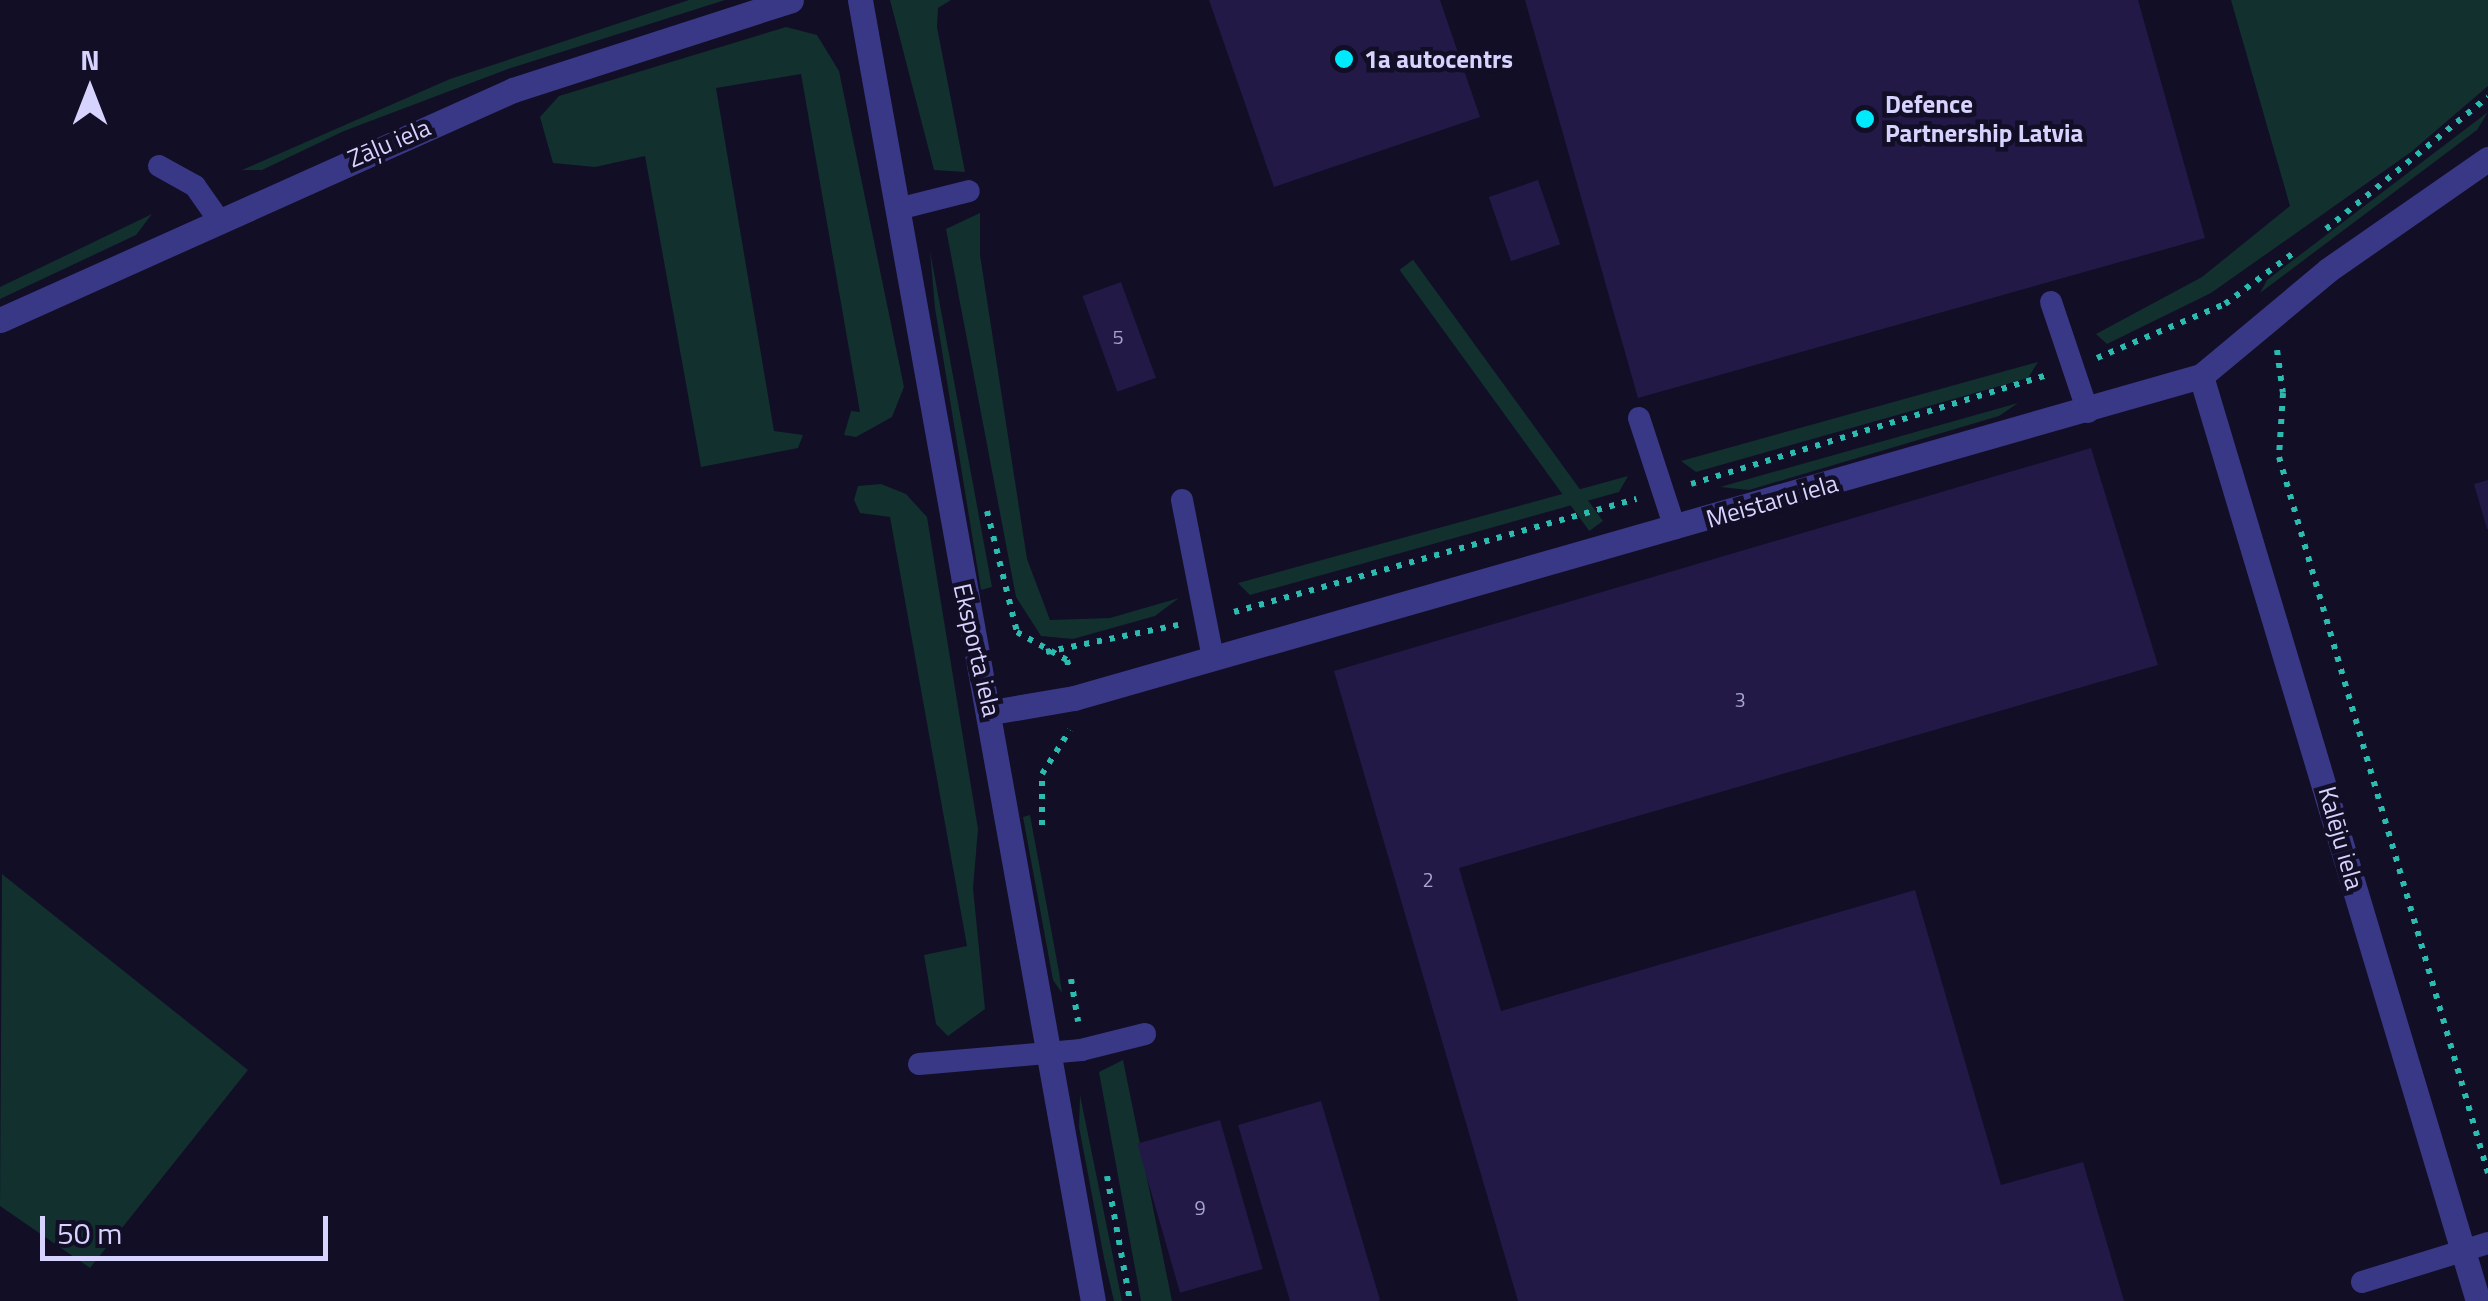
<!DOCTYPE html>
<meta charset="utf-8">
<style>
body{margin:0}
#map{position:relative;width:2488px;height:1301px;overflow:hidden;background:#120e26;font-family:"Titillium Web",sans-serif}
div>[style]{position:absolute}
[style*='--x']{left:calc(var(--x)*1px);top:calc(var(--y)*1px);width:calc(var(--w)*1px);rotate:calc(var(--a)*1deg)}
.green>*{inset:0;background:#11302e;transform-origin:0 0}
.building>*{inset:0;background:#221947;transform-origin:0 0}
.path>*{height:6px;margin-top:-3px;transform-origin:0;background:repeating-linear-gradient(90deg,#2bbbaf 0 5px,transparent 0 13px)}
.lane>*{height:22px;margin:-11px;padding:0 11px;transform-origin:11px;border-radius:11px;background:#393886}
.street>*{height:25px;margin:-12.5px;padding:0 12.5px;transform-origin:12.5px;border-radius:12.5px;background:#393886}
.dots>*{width:28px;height:28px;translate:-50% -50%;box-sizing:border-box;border:5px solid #120e26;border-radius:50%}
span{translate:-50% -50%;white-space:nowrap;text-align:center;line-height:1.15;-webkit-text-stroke:9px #120e26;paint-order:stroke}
.number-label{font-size:20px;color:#aaa4d1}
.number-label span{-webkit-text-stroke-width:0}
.poi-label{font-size:25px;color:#d7d3ff;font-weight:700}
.left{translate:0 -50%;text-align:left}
.street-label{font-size:25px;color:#d7d3ff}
.north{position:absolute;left:40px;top:40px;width:100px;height:100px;-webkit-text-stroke:8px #120e26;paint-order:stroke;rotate:0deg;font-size:28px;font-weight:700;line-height:40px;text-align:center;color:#d7d3ff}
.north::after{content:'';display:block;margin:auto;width:35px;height:45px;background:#d7d3ff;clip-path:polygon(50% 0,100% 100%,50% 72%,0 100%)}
.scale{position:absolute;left:40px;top:1216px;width:288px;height:45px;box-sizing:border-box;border:5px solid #d7d3ff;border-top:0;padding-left:12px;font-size:30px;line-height:35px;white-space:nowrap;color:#d7d3ff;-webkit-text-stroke:8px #120e26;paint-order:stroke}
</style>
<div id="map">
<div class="green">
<div style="clip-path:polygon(689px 0,725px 0,508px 69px,344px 131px,262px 170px,242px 170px,450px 79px)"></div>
<div style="clip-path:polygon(890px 0,951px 0,938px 8px,937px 27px,965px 172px,934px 170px)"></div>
<div style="clip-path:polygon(2231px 0,2488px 0,2488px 86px,2411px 152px,2211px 293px,2107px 344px,2096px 334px,2202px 277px,2290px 206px)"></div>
<div style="clip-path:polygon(786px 27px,817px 35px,839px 71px,904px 387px,892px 417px,856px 437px,844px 435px,851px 411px,860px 412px,801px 74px,716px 88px,774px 431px,803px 435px,798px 448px,701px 467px,645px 156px,595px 167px,553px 163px,540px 117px,559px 96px)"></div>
<div style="clip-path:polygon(2488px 112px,2477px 130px,2260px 293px,2267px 280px)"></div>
<div style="clip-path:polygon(980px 213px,980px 255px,1027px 559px,1050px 620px,1110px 618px,1179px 598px,1155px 616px,1073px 639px,1041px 636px,1016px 597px,946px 229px)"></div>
<div style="clip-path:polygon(152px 214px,136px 235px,0 299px,0 287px)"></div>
<div style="clip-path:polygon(930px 251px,992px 587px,981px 590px,935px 308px)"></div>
<div style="clip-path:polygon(2038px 362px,2028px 378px,1696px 472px,1681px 461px)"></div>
<div style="clip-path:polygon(2018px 403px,1999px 416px,1749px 490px,1720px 487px)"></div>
<div style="clip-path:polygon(1628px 476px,1619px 492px,1250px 595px,1238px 583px)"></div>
<div style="clip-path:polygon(881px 484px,906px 494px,927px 517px,978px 829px,973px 888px,985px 1009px,948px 1036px,936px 1024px,924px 955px,967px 946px,890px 517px,860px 513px,854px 500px,858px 486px)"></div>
<div style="left:1603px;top:521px;width:17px;height:323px;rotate:144deg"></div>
<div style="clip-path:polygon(1030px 815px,1059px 972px,1062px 993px,1053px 980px,1023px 817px)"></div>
<div style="clip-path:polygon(2px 874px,248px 1070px,90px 1268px,0 1206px)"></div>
<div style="clip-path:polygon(1123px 1060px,1172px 1301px,1141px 1301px,1099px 1072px)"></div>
<div style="clip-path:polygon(1080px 1095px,1122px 1301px,1114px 1301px,1104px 1258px,1079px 1127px)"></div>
</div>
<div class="building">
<div style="clip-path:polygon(1209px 0,1440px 0,1480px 117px,1274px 187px)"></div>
<div style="clip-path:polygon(1525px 0,2138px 0,2205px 238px,1638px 398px)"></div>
<div style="left:1538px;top:180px;width:68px;height:52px;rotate:71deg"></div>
<div style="left:1121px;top:282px;width:102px;height:41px;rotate:70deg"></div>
<div style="clip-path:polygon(2091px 448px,2158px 665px,1459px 868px,1501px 1011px,1915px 890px,2001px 1185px,2083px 1162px,2124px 1301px,1518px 1301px,1334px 671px)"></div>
<div style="clip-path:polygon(2488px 480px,2488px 529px,2487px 529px,2474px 484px)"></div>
<div style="clip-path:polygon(1321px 1101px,1380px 1300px,1378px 1301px,1290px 1301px,1238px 1125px)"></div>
<div style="left:1220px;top:1120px;width:155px;height:86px;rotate:74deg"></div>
</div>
<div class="path">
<div style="--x:2326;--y:229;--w:209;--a:-39.2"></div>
<div style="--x:2277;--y:350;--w:43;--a:82.1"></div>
<div style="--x:2283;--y:393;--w:64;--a:93.6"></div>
<div style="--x:2279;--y:457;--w:746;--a:73.73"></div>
<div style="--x:2097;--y:358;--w:139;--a:-22.9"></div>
<div style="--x:2225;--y:304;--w:84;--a:-36.7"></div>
<div style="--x:1691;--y:484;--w:372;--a:-17"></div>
<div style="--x:987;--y:511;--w:125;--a:76.1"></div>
<div style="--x:1017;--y:632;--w:57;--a:29.2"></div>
<div style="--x:1067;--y:660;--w:9;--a:77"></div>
<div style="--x:1234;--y:612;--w:418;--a:-15.7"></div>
<div style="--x:1046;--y:652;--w:135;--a:-11.6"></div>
<div style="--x:1042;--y:825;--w:51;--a:-90"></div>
<div style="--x:1042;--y:774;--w:52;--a:-57.5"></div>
<div style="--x:1071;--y:979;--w:43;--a:80.5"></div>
<div style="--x:1107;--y:1176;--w:127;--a:79.6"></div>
</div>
<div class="lane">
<div style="--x:159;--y:166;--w:41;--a:29.1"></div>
<div style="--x:195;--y:186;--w:38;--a:55"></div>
<div style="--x:898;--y:209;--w:73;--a:-14.2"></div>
<div style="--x:2051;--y:302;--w:116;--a:71.4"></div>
<div style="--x:1639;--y:418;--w:116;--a:71.9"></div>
<div style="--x:1182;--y:500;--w:161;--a:78.9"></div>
<div style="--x:919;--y:1064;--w:163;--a:-4.9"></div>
<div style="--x:1081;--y:1050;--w:66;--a:-14"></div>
<div style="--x:2362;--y:1282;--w:132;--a:-17.2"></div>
</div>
<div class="street">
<div style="--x:860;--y:0;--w:1322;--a:79.85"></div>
<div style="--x:0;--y:320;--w:562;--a:-24.15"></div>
<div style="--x:513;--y:90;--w:292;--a:-17.9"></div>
<div style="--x:2201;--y:376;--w:966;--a:73.33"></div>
<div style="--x:992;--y:712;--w:83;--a:-9.7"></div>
<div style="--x:1074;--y:698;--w:1172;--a:-15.95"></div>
<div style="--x:2201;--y:376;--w:165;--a:-39.8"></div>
<div style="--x:2328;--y:270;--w:195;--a:-34.8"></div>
</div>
<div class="dots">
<div style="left:1344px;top:59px;background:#00eafe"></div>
<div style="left:1865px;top:119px;background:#00eafe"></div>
</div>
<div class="number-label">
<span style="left:1118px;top:336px">5</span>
<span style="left:1740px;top:699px">3</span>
<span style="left:1428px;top:879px">2</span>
<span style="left:1200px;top:1207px">9</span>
</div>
<div class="poi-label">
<span class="left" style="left:1364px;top:59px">1a autocentrs</span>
<span class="left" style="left:1885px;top:119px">Defence<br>Partnership Latvia</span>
</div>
<div class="street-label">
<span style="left:389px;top:143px;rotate:-23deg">Zāļu iela</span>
<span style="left:1772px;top:501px;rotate:-16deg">Meistaru iela</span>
<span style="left:977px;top:650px;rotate:77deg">Eksporta iela</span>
<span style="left:2341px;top:838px;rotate:74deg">Kalēju iela</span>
</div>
<div class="north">N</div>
<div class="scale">50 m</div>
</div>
